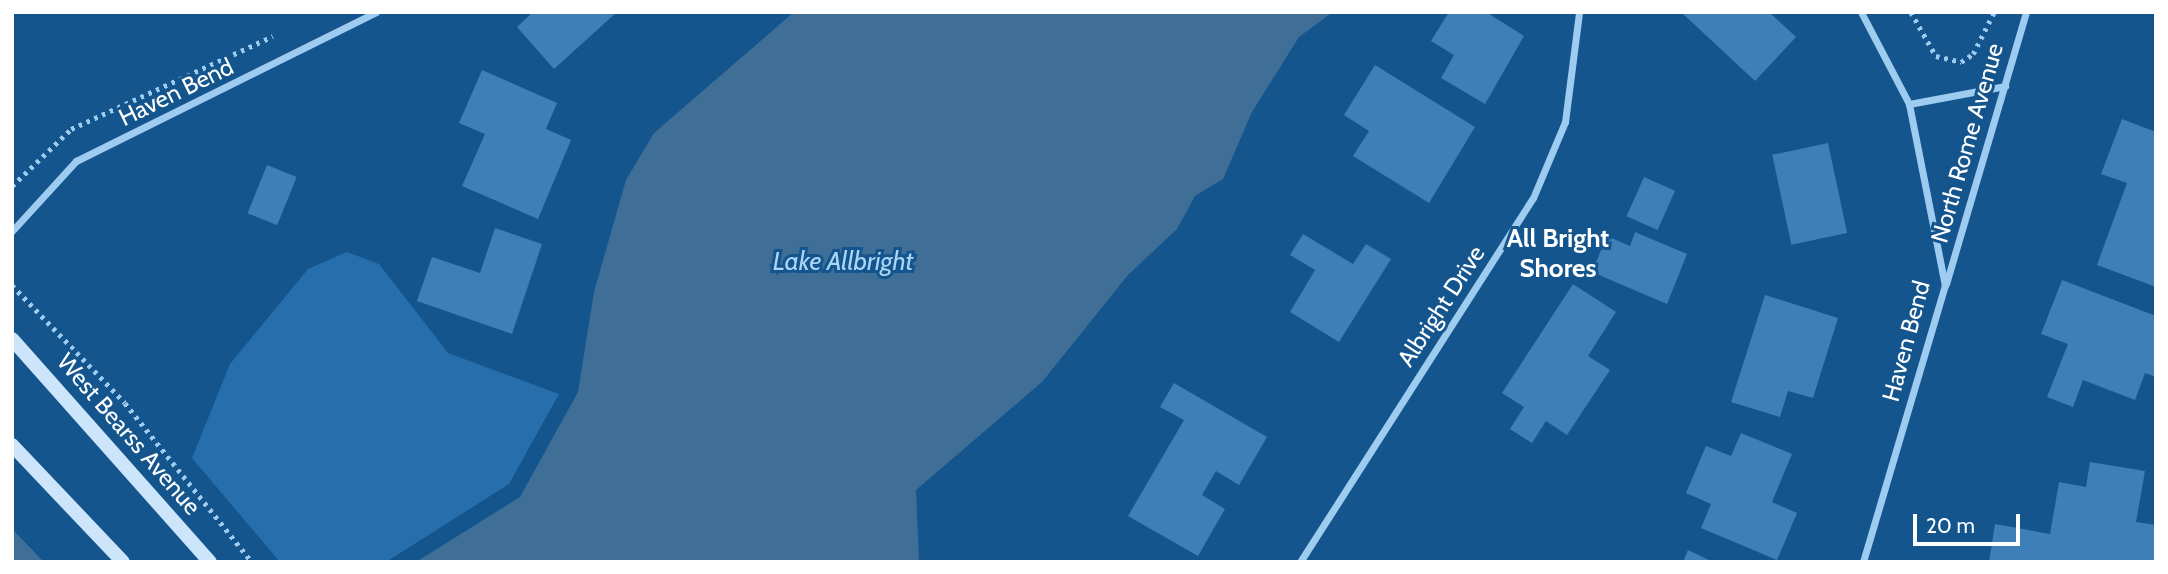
<!DOCTYPE html>
<style>
body{margin:0}
#map{position:relative;width:2168px;height:574px;overflow:hidden;background:#14558d;font-family:Cabin,sans-serif}
div>[style]{position:absolute}
[style*='--x']{left:calc(var(--x)*1px);top:calc(var(--y)*1px);width:calc(var(--w)*1px);rotate:calc(var(--a)*1deg)}
.green>*{inset:0;background:#266fac}
.water>*{inset:0;background:#3f6e97}
.building>*{inset:0;background:#3d7fb6;transform-origin:0 0}
.path>*{height:4.5px;margin-top:-2.25px;transform-origin:0;background:repeating-linear-gradient(90deg,#9ecbf0 0 3.5px,transparent 0 8.5px)}
.street>*{height:7px;margin:-3.5px;padding:0 3.5px;transform-origin:3.5px;border-radius:3.5px;background:#9ecbf0}
.secondary>*{height:14px;margin:-7px;padding:0 7px;transform-origin:7px;border-radius:7px;background:#cce5fb}
span{translate:-50% -50%;white-space:nowrap;text-align:center;line-height:1.15;-webkit-text-stroke:6px #14558d;paint-order:stroke}
.street-label{font-size:24px;color:#fff}
.neighbourhood-label{font-size:26px;color:#fff;font-weight:700}
.water-label{font-size:26px;color:#aad5f7;font-style:italic}
.frame{position:absolute;inset:0;border:14px solid #fff;pointer-events:none}
.scale{position:absolute;left:1913px;top:514px;width:107px;height:32px;box-sizing:border-box;border:4px solid #fff;border-top:0;padding-left:9px;font-size:21px;line-height:24px;white-space:nowrap;color:#fff;-webkit-text-stroke:5px #14558d;paint-order:stroke}
</style>
<div id="map">
<div class="green">
<div style="clip-path:polygon(347px 252px,379px 264px,448px 353px,559px 394px,509px 484px,386px 562px,280px 562px,192px 458px,230px 364px,308px 269px)"></div>
</div>
<div class="water">
<div style="clip-path:polygon(794px 12px,1333px 12px,1299px 37px,1252px 112px,1223px 179px,1195px 196px,1177px 229px,1128px 275px,1042px 382px,916px 490px,919px 562px,416px 562px,520px 497px,578px 392px,594px 292px,626px 180px,654px 133px)"></div>
<div style="clip-path:polygon(12px 529px,44px 562px,12px 562px)"></div>
</div>
<div class="building">
<div style="clip-path:polygon(533px 12px,617px 12px,554px 69px,517px 27px)"></div>
<div style="clip-path:polygon(1449px 12px,1486px 12px,1524px 36px,1485px 104px,1441px 78px,1454px 55px,1431px 41px)"></div>
<div style="clip-path:polygon(1681px 12px,1769px 12px,1796px 37px,1755px 81px)"></div>
<div style="clip-path:polygon(1375px 65px,1475px 127px,1429px 203px,1353px 156px,1369px 131px,1344px 115px)"></div>
<div style="clip-path:polygon(482px 70px,557px 103px,546px 129px,571px 140px,538px 219px,462px 186px,485px 134px,459px 123px)"></div>
<div style="clip-path:polygon(2122px 119px,2156px 132px,2156px 287px,2097px 265px,2127px 183px,2101px 174px)"></div>
<div style="left:1828px;top:143px;width:92px;height:57px;rotate:78deg"></div>
<div style="left:267px;top:165px;width:32px;height:52px;rotate:22deg"></div>
<div style="left:1644px;top:177px;width:34px;height:43px;rotate:24deg"></div>
<div style="clip-path:polygon(495px 228px,542px 244px,512px 334px,417px 301px,432px 257px,480px 273px)"></div>
<div style="clip-path:polygon(1635px 232px,1687px 254px,1667px 304px,1592px 272px,1607px 236px,1630px 246px)"></div>
<div style="clip-path:polygon(1303px 234px,1353px 264px,1366px 244px,1391px 259px,1339px 342px,1290px 312px,1315px 270px,1290px 255px)"></div>
<div style="clip-path:polygon(2062px 280px,2156px 316px,2156px 377px,2145px 373px,2135px 400px,2083px 380px,2073px 407px,2047px 397px,2068px 344px,2041px 334px)"></div>
<div style="clip-path:polygon(1573px 284px,1616px 312px,1588px 356px,1610px 370px,1567px 435px,1546px 421px,1532px 443px,1510px 429px,1524px 407px,1502px 393px)"></div>
<div style="clip-path:polygon(1765px 295px,1838px 318px,1813px 398px,1788px 391px,1780px 417px,1731px 402px)"></div>
<div style="clip-path:polygon(1174px 383px,1267px 437px,1239px 485px,1216px 471px,1202px 495px,1225px 509px,1198px 556px,1128px 516px,1184px 420px,1160px 407px)"></div>
<div style="clip-path:polygon(1741px 433px,1792px 454px,1772px 502px,1797px 513px,1777px 560px,1701px 528px,1711px 504px,1686px 493px,1706px 446px,1731px 456px)"></div>
<div style="clip-path:polygon(2090px 462px,2145px 471px,2136px 522px,2156px 525px,2156px 562px,1989px 562px,1995px 524px,2050px 534px,2059px 482px,2086px 487px)"></div>
<div style="clip-path:polygon(1688px 550px,1713px 562px,1683px 562px)"></div>
</div>
<div class="path">
<div style="--x:1911;--y:12;--w:51;--a:60.4"></div>
<div style="--x:1936;--y:56;--w:26;--a:13"></div>
<div style="--x:1961;--y:62;--w:14;--a:-34"></div>
<div style="--x:1973;--y:54;--w:47;--a:-63.4"></div>
<div style="--x:12;--y:186;--w:82;--a:-44"></div>
<div style="--x:71;--y:129;--w:222;--a:-24.7"></div>
<div style="--x:12;--y:285;--w:163;--a:46.2"></div>
<div style="--x:125;--y:403;--w:203;--a:51.4"></div>
</div>
<div class="street">
<div style="--x:1861;--y:12;--w:104;--a:62.4"></div>
<div style="--x:1909;--y:104;--w:185;--a:78.8"></div>
<div style="--x:1945;--y:285;--w:289;--a:106.5"></div>
<div style="--x:1909;--y:104;--w:98;--a:-10.6"></div>
<div style="--x:12;--y:231;--w:95;--a:-47.6"></div>
<div style="--x:76;--y:161;--w:335;--a:-26.4"></div>
<div style="--x:1946;--y:284;--w:284;--a:-73.6"></div>
<div style="--x:1300;--y:562;--w:432;--a:-57.4"></div>
<div style="--x:1533;--y:198;--w:82;--a:-67.2"></div>
<div style="--x:1565;--y:122;--w:111;--a:-82.7"></div>
</div>
<div class="secondary">
<div style="--x:12;--y:339;--w:298;--a:48.4"></div>
<div style="--x:12;--y:445;--w:161;--a:46.5"></div>
</div>
<div class="street-label">
<span style="left:176px;top:92px;rotate:-26deg">Haven Bend</span>
<span style="left:1967px;top:143px;rotate:-74deg">North Rome Avenue</span>
<span style="left:1441px;top:306px;rotate:-57deg">Albright Drive</span>
<span style="left:1906px;top:341px;rotate:-75deg">Haven Bend</span>
<span style="left:129px;top:434px;rotate:49deg">West Bearss Avenue</span>
</div>
<div class="neighbourhood-label">
<span style="left:1558px;top:254px">All Bright<br>Shores</span>
</div>
<div class="water-label">
<span style="left:843px;top:262px">Lake Allbright</span>
</div>
<div class="frame"></div>
<div class="scale">20 m</div>
</div>
